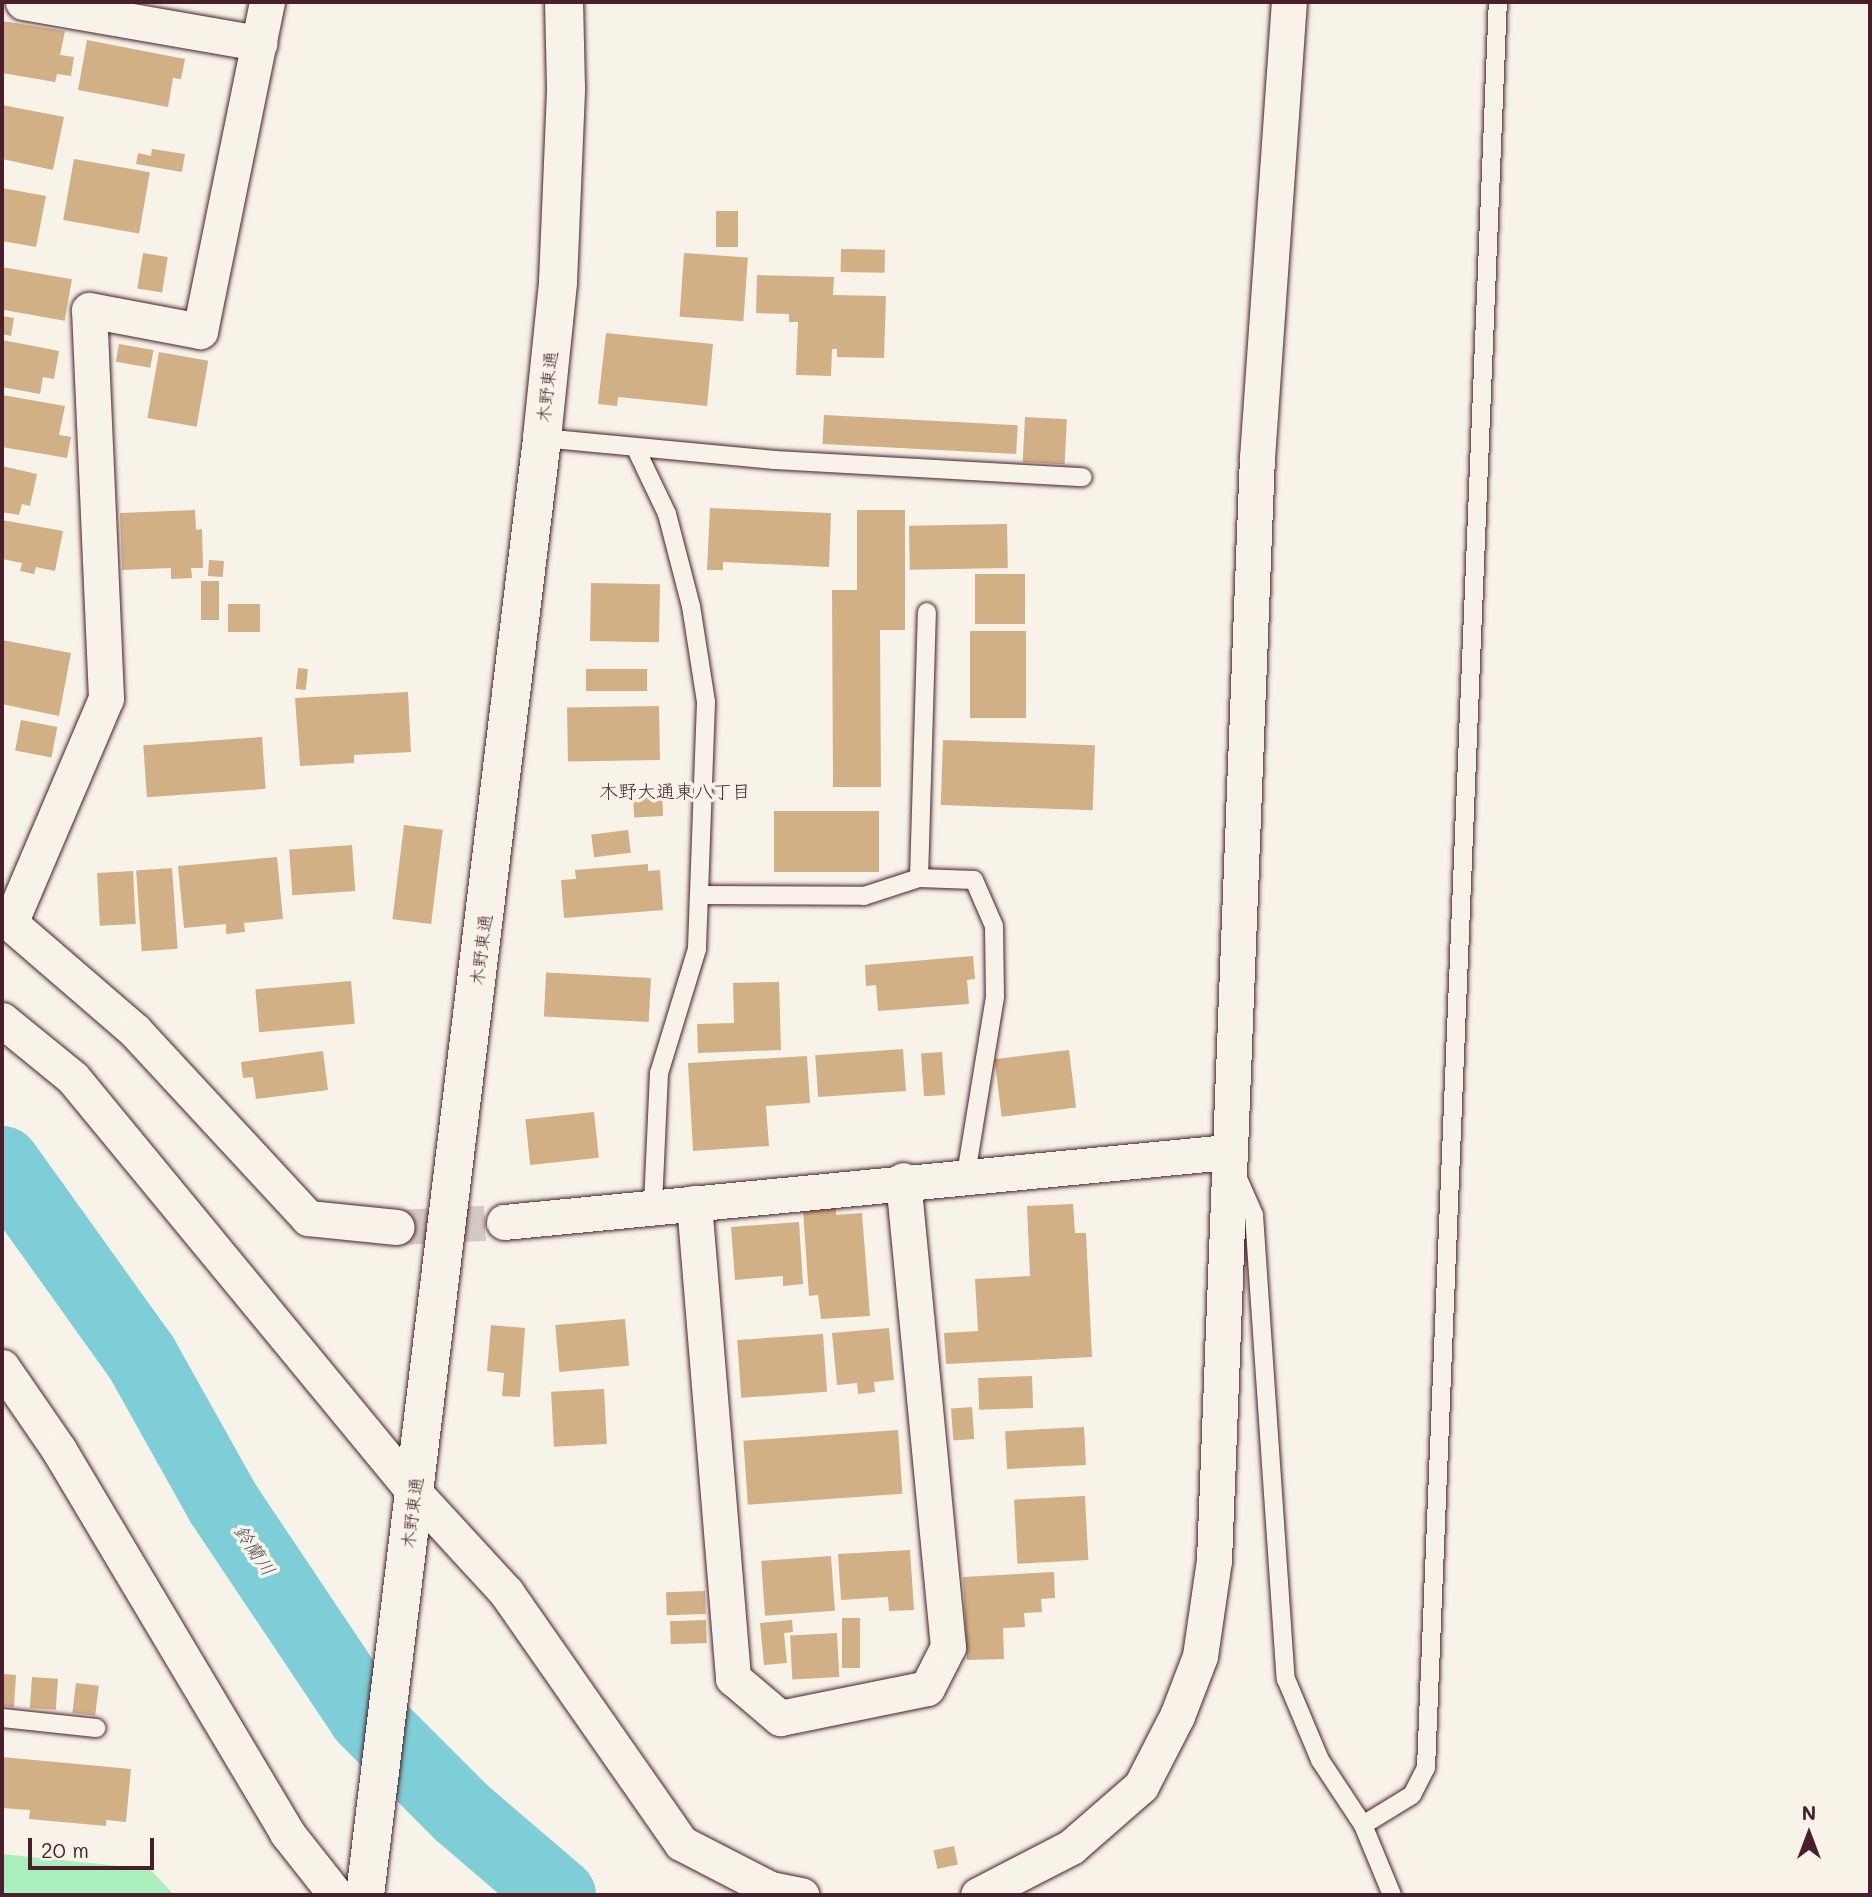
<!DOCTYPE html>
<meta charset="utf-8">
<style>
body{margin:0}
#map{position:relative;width:1872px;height:1897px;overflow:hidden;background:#f7f3e8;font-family:Mali,"Klee One",sans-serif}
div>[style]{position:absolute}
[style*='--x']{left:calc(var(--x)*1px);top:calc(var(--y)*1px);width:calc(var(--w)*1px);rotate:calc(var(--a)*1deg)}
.green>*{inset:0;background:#aaf0bc}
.river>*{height:75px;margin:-37.5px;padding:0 37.5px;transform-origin:37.5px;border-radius:37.5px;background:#7dced6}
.building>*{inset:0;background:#d2b085;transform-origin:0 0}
.minor-tunnel>*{height:35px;margin-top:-17.5px;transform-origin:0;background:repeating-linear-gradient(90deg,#d4c9c2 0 35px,transparent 0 53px)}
.roads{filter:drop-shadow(0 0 2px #4a1f2b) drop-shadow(0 0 2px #4a1f2b)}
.service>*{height:18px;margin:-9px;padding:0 9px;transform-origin:9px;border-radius:9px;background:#f7f3e8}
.minor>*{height:35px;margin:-17.5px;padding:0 17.5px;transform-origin:17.5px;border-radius:17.5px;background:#f7f3e8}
.tertiary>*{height:38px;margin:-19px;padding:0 19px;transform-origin:19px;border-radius:19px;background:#f7f3e8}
span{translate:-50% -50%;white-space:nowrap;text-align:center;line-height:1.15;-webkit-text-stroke:7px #f7f3e8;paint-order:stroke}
.street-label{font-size:18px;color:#4a1f2b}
.neighbourhood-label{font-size:19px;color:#4a1f2b}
.water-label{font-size:19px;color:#59545e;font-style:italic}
.frame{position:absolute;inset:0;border:4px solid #4a1f2b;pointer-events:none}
.north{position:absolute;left:1774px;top:1799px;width:70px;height:70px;-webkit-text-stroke:5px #f7f3e8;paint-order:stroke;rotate:0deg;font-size:19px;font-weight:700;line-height:28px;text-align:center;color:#4a1f2b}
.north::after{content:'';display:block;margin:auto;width:24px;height:32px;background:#4a1f2b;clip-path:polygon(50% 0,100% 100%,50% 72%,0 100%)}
.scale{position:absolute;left:28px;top:1838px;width:126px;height:32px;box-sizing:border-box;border:4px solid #4a1f2b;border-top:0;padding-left:9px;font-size:21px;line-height:24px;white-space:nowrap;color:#4a1f2b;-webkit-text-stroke:5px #f7f3e8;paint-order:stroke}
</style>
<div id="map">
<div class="green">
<div style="clip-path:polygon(2px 1854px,150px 1869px,174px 1895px,2px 1895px)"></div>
</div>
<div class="river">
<div style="--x:2;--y:1163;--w:239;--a:54.4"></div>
<div style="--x:141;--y:1357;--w:166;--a:60.8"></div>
<div style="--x:222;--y:1502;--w:257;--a:56.2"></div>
<div style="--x:365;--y:1716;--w:136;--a:45"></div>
<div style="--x:461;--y:1812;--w:128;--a:40.6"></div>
</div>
<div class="building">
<div style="clip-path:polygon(2px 21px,65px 31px,60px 55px,74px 57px,71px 76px,57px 74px,55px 82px,2px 73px)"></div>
<div style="clip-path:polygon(87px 40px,185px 59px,181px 79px,173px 78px,168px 107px,78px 90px)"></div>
<div style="clip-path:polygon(2px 105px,64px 117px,53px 170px,2px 159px)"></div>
<div style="clip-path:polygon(152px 149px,185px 154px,182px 172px,136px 164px,138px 153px,151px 156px)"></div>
<div style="left:74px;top:159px;width:77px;height:62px;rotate:10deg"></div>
<div style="clip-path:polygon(2px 188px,46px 196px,36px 247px,2px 241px)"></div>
<div style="left:716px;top:211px;width:22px;height:36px"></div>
<div style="left:841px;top:249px;width:44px;height:23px;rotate:1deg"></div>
<div style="left:143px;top:253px;width:25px;height:36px;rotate:9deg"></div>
<div style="left:684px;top:253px;width:64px;height:64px;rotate:4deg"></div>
<div style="left:2px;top:267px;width:71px;height:42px;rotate:10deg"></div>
<div style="clip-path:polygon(757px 275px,834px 277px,833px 295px,886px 296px,884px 358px,837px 357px,837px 349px,832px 349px,831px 376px,796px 375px,798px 322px,789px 322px,789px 314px,756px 313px)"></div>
<div style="clip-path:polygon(2px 316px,14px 318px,11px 336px,2px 334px)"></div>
<div style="clip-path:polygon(606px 333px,713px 344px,707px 406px,618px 397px,617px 406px,598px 404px)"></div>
<div style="clip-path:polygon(2px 340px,59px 351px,54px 379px,43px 377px,40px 394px,2px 387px)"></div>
<div style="left:119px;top:344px;width:35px;height:18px;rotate:10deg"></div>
<div style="left:159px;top:352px;width:50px;height:67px;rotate:10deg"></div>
<div style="clip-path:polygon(2px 395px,65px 406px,59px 435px,71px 437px,67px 458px,2px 447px)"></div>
<div style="left:824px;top:415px;width:194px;height:29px;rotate:3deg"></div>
<div style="left:1025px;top:417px;width:42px;height:45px;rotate:3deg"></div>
<div style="clip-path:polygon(2px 466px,37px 474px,30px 506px,22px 504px,19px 515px,2px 512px)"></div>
<div style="clip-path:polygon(710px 508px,831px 513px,829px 567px,723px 562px,723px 570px,707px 570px)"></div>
<div style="clip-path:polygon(195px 510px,196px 530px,202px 529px,203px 568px,191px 568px,192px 578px,171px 579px,171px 568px,122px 570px,120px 513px)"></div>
<div style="clip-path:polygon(857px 510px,905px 510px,905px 630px,880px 630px,881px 787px,833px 787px,832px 590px,857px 590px)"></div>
<div style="clip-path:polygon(2px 520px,63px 531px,55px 571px,36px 567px,34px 574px,20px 571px,22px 563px,2px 559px)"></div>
<div style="left:1007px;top:524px;width:44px;height:98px;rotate:89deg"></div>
<div style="left:209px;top:560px;width:15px;height:16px;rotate:4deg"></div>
<div style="left:975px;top:574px;width:50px;height:50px"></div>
<div style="left:201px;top:581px;width:18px;height:39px"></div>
<div style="left:591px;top:583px;width:69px;height:58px;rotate:1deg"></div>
<div style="left:228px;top:604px;width:32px;height:28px"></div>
<div style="left:970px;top:631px;width:56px;height:87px"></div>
<div style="clip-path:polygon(2px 640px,71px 653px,59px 716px,2px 704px)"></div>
<div style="left:298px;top:668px;width:10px;height:21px;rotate:6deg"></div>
<div style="left:647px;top:669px;width:22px;height:61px;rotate:90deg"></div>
<div style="clip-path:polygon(408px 692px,411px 752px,354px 755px,354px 763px,300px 766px,295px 698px)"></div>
<div style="left:659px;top:706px;width:54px;height:92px;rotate:89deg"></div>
<div style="left:21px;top:720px;width:37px;height:31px;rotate:11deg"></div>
<div style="left:262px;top:737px;width:52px;height:119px;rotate:86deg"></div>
<div style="left:943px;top:740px;width:152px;height:65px;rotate:2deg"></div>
<div style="left:662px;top:794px;width:22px;height:29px;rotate:87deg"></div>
<div style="left:879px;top:811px;width:61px;height:105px;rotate:90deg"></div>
<div style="left:404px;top:825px;width:39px;height:95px;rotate:7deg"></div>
<div style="left:628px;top:830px;width:23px;height:37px;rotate:83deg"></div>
<div style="left:352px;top:845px;width:46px;height:63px;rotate:86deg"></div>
<div style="clip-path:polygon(277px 857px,283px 919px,244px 923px,245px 932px,226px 934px,226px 924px,184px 928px,178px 866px)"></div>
<div style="clip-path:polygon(648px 864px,648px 871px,660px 870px,663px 910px,564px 918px,561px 880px,576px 879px,575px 870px)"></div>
<div style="left:172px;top:868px;width:81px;height:36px;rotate:86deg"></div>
<div style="left:133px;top:871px;width:53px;height:36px;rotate:87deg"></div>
<div style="clip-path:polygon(973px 956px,975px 979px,967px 980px,969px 1004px,878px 1011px,876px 985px,866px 986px,865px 965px)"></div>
<div style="left:651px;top:978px;width:44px;height:105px;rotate:93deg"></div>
<div style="left:351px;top:981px;width:43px;height:96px;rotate:85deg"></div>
<div style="clip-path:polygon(779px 982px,781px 1050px,698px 1053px,697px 1024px,734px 1023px,733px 983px)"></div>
<div style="left:903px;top:1049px;width:42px;height:88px;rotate:86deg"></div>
<div style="left:1069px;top:1050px;width:58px;height:75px;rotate:83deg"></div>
<div style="clip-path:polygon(323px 1051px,328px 1090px,256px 1099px,253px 1077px,243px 1078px,241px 1062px)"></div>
<div style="left:942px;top:1052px;width:43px;height:21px;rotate:86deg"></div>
<div style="clip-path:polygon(807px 1056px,810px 1103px,766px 1106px,769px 1146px,693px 1151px,688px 1063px)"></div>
<div style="left:594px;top:1112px;width:46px;height:69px;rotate:84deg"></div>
<div style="clip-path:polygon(1073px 1204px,1075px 1233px,1086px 1233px,1092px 1357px,946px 1364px,944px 1333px,978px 1331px,975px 1279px,1030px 1276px,1027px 1206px)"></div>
<div style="clip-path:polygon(836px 1207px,836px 1215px,862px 1213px,870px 1316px,821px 1319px,818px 1295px,809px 1296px,803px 1210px)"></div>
<div style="clip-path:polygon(799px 1222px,803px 1284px,783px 1286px,783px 1276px,735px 1280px,731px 1227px)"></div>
<div style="left:625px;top:1319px;width:47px;height:70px;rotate:85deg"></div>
<div style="clip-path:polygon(491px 1325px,525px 1328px,520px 1397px,502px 1396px,504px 1373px,487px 1371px)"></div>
<div style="clip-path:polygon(889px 1328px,894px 1380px,874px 1382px,875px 1392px,858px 1394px,857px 1383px,837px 1385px,832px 1333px)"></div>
<div style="left:823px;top:1334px;width:58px;height:86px;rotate:86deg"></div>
<div style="left:1032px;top:1376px;width:32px;height:54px;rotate:88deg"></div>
<div style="left:604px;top:1389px;width:55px;height:53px;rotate:87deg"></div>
<div style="left:972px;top:1407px;width:32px;height:21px;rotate:86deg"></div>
<div style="left:1084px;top:1427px;width:38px;height:79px;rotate:87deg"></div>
<div style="left:898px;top:1430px;width:64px;height:155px;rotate:86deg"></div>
<div style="left:1085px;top:1496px;width:64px;height:71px;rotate:87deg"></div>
<div style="clip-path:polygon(910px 1550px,914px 1610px,889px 1611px,888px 1597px,841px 1600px,838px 1554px)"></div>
<div style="left:831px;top:1556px;width:55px;height:70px;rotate:86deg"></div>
<div style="clip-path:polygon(1054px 1572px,1055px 1598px,1041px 1599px,1042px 1612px,1024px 1613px,1025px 1627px,1003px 1628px,1004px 1659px,967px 1660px,963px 1577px)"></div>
<div style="left:705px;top:1591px;width:23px;height:39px;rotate:88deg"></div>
<div style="left:842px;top:1618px;width:18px;height:50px"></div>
<div style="left:706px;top:1620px;width:23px;height:36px;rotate:88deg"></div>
<div style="clip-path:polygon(792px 1620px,793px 1632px,784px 1633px,787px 1663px,764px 1665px,760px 1623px)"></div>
<div style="left:837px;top:1633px;width:44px;height:47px;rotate:87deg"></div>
<div style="clip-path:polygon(2px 1674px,16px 1675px,14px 1707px,2px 1706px)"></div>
<div style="left:32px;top:1677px;width:26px;height:31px;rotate:4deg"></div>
<div style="left:76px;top:1683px;width:23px;height:30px;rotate:7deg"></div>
<div style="clip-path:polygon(2px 1757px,131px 1769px,126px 1822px,106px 1820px,106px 1826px,29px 1819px,30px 1810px,2px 1808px)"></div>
<div style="left:954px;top:1846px;width:19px;height:21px;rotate:78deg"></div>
</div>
<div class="minor-tunnel">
<div style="--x:397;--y:1227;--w:107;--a:-2.7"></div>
</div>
<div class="roads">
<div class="service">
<div style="--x:542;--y:438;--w:234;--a:5.4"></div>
<div style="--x:775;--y:460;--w:308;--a:3.2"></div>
<div style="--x:636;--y:449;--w:72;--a:64.5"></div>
<div style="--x:667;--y:514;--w:95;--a:75.4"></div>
<div style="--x:691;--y:606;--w:97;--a:81.1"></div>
<div style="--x:706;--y:702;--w:247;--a:92.1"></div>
<div style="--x:697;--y:949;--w:130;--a:107"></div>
<div style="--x:659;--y:1073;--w:134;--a:92.6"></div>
<div style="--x:919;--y:878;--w:266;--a:-88.3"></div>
<div style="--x:699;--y:895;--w:165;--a:0.3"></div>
<div style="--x:864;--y:896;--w:58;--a:-18.1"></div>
<div style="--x:919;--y:878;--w:55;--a:2.1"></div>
<div style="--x:974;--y:880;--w:50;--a:66.5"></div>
<div style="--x:994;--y:926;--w:71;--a:89.2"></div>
<div style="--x:995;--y:997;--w:180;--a:99.3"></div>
<div style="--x:1237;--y:1176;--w:43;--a:66.4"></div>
<div style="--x:1254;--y:1215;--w:465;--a:86.1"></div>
<div style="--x:1286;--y:1679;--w:88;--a:67.2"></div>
<div style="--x:1320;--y:1760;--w:78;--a:56.5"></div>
<div style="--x:1363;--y:1825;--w:76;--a:67.5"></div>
<div style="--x:2;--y:1718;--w:95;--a:6.1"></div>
<div style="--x:1363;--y:1825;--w:57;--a:-31.5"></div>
<div style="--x:1412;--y:1795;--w:30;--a:-63"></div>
<div style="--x:1426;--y:1768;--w:1767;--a:-87.67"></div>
</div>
<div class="minor">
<div style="--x:23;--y:2;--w:240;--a:9.9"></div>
<div style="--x:2;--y:916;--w:176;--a:40.8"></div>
<div style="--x:135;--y:1031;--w:255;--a:47.2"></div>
<div style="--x:308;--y:1218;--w:89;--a:5.8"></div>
<div style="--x:11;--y:921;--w:242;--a:-66.9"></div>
<div style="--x:106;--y:698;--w:388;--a:-92.5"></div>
<div style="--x:89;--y:310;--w:113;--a:10.7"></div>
<div style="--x:200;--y:331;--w:336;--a:-78.5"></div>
<div style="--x:2;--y:1020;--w:92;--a:39.2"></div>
<div style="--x:73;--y:1078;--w:536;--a:50.52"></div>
<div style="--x:414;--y:1492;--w:136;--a:47.4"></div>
<div style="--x:506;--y:1592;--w:306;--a:55.1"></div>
<div style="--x:681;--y:1843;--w:100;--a:27.3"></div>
<div style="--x:770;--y:1889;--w:32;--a:11"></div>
<div style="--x:694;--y:1203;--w:477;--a:85.3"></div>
<div style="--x:733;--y:1678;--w:62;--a:40.4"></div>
<div style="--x:780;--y:1718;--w:150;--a:-11.5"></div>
<div style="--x:927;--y:1688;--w:46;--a:-62.9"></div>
<div style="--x:948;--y:1647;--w:469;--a:-95.5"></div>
<div style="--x:504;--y:1222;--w:726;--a:-5.53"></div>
<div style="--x:2;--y:1367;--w:101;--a:55.5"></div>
<div style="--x:59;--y:1450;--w:446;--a:59.2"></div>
<div style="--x:287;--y:1833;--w:79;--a:51.7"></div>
<div style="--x:978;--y:1895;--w:105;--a:-27.3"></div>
<div style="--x:1071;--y:1847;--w:93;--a:-41.1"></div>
<div style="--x:1141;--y:1786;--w:79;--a:-62.8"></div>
<div style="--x:1177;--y:1716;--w:64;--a:-69"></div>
<div style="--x:1200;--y:1656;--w:97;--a:-81.7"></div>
<div style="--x:1214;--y:1560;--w:1103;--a:-87.77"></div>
<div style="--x:1257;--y:458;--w:457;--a:-86"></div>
</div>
<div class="tertiary">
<div style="--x:365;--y:1895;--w:1468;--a:-83.07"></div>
<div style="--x:542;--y:438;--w:157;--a:-84.1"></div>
<div style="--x:558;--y:282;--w:194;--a:-87.6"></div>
<div style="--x:566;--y:88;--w:86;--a:-91.3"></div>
</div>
</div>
<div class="street-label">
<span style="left:547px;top:387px;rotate:-84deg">木野東通</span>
<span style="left:481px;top:950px;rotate:-83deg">木野東通</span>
<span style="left:412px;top:1513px;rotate:-83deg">木野東通</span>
</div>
<div class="neighbourhood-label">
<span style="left:675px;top:791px">木野大通東八丁目</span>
</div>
<div class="water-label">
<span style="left:255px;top:1550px;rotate:56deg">鈴蘭川</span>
</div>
<div class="frame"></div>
<div class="north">N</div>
<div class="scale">20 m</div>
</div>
